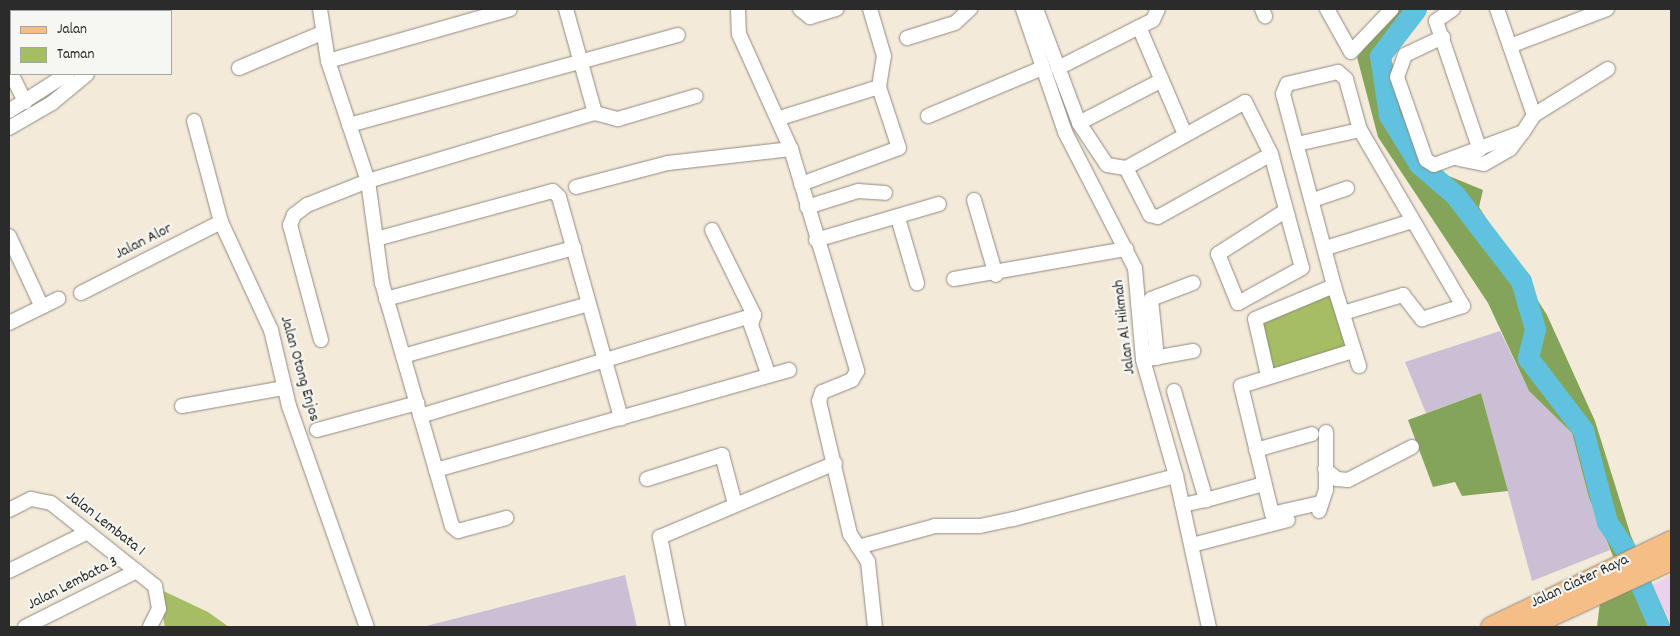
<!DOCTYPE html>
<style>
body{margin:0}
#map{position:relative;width:1680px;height:636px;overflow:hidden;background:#f4ead9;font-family:Dekko,sans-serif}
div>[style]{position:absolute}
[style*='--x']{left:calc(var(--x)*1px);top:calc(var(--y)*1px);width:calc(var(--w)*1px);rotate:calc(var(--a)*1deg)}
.built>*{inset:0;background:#ebd1ec}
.industrial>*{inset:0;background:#cbbfd6}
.green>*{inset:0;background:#a6be63}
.forest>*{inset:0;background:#84a559}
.river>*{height:21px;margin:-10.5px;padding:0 10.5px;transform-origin:10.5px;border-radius:10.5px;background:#60c2de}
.roads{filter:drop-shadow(0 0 1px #908a82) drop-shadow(0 0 1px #908a82)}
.minor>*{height:14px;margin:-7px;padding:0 7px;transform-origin:7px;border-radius:7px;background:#fff}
.primary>*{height:21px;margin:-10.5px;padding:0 10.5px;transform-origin:10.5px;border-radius:10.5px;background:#f6be87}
span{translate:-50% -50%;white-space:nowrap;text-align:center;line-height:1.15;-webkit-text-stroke:4.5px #f6f6f2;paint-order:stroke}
.street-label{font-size:16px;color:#2b2b2b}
.frame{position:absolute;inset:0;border:10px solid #2b2b2b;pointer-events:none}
.legend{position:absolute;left:10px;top:10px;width:162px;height:65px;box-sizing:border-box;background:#f6f6f2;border:1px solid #a5a5a2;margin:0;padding:6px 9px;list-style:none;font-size:15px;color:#2b2b2b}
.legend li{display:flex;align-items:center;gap:10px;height:25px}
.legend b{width:25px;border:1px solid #a5a5a2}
</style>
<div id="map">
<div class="built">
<div style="clip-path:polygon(1671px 575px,1671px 625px,1652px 585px)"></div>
</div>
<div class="industrial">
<div style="clip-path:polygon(1500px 331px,1529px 391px,1572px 433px,1589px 498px,1610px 550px,1532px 581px,1481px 393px,1426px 413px,1405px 362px)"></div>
<div style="clip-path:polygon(625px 575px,637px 627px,422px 627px,481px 612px)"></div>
</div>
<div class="green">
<div style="clip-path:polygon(1334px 286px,1355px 355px,1268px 376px,1261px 321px)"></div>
<div style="clip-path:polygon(157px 588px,208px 612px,229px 627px,165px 627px)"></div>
</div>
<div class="forest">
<div style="clip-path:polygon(1397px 9px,1428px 9px,1391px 59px,1415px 137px,1444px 174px,1483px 190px,1479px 207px,1547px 315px,1595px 421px,1631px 536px,1671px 627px,1597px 627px,1600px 602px,1627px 590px,1589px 498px,1572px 433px,1529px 391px,1488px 303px,1378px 137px,1357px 57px)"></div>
<div style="clip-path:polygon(1481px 393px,1508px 491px,1462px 496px,1455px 482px,1433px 487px,1408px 420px)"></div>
</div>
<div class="river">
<div style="--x:1416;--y:9;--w:59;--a:127.5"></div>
<div style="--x:1380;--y:56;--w:60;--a:81.3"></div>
<div style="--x:1389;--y:115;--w:57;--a:58.5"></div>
<div style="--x:1419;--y:164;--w:48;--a:40.7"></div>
<div style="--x:1455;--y:195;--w:108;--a:52.5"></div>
<div style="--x:1521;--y:281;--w:50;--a:73.7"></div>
<div style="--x:1535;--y:329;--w:30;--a:104"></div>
<div style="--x:1528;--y:358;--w:91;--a:52.6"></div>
<div style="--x:1583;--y:430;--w:95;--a:75.4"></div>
<div style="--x:1607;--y:522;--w:32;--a:56"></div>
<div style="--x:1625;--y:549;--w:85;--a:66.4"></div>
</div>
<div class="roads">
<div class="minor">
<div style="--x:79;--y:9;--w:3;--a:45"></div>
<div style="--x:100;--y:9;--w:2;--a:63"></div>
<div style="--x:320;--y:9;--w:53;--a:81.3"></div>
<div style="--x:328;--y:61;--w:126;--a:71.6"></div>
<div style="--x:368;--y:181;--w:103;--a:82.2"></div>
<div style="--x:382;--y:283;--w:195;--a:73.9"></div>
<div style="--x:436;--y:470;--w:367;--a:-15.8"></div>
<div style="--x:566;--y:9;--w:108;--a:74.4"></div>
<div style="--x:738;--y:9;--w:25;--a:88"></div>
<div style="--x:739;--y:34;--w:126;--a:65.7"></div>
<div style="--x:791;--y:149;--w:232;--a:73.4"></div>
<div style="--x:857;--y:371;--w:10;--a:119"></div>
<div style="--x:852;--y:380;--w:32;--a:158"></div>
<div style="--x:822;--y:392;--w:9;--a:108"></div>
<div style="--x:819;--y:401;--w:137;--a:76.9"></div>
<div style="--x:850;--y:534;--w:33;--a:57"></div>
<div style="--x:868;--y:562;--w:65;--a:83.9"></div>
<div style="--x:800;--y:9;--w:13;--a:39"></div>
<div style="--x:810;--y:17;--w:28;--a:-17"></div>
<div style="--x:1023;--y:9;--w:130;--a:71.1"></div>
<div style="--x:1065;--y:132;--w:153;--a:62.8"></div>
<div style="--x:1135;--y:268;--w:92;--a:85"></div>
<div style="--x:1143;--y:360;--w:121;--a:74.1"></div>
<div style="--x:1176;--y:476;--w:155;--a:77.7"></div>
<div style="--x:1036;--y:9;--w:122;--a:69.3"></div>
<div style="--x:1079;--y:123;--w:50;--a:56.3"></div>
<div style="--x:1107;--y:165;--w:19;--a:9"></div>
<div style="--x:1126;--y:168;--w:136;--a:-29"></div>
<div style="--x:1245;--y:102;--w:58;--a:63.4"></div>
<div style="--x:1271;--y:154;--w:118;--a:74.8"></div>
<div style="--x:1302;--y:268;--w:73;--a:151.3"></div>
<div style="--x:1238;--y:303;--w:53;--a:-112.2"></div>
<div style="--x:1218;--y:254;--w:80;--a:-32.7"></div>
<div style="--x:1262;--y:9;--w:8;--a:67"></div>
<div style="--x:1327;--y:9;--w:49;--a:60.8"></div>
<div style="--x:1351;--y:52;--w:59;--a:-46.4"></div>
<div style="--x:1453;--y:9;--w:21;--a:145"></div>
<div style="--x:1436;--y:21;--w:136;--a:71.2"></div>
<div style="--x:1497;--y:9;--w:112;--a:70.8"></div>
<div style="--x:158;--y:11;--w:4;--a:-34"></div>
<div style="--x:1139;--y:27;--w:114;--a:66.8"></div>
<div style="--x:1443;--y:37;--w:42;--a:154.7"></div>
<div style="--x:1405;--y:55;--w:23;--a:110"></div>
<div style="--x:1397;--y:77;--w:88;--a:70.7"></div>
<div style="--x:1426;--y:160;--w:9;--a:32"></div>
<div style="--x:1434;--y:165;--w:95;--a:-20.3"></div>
<div style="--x:1523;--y:132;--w:20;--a:-57"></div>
<div style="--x:1534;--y:115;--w:87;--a:-31.9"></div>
<div style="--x:907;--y:38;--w:50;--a:-17.4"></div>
<div style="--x:955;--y:23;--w:21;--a:-43"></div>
<div style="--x:1510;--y:46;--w:104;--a:-20.9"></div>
<div style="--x:328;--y:61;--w:189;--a:-15.9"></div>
<div style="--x:239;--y:68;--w:90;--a:-22.9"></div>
<div style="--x:1058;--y:68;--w:106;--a:-26.8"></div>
<div style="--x:1153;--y:20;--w:12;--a:-66"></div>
<div style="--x:9;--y:69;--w:37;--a:64"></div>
<div style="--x:9;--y:111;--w:69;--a:-32.5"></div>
<div style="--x:928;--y:116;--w:124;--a:-22.8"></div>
<div style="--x:780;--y:118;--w:104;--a:-17.4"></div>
<div style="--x:194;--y:121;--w:105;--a:75"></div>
<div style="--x:221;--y:222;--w:119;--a:65.2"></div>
<div style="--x:271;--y:330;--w:78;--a:76.7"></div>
<div style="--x:289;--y:406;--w:234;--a:70.6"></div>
<div style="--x:1079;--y:123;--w:93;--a:-27.4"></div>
<div style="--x:349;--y:125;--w:341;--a:-15.3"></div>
<div style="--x:9;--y:128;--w:50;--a:-30.2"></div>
<div style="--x:52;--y:103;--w:45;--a:-39.6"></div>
<div style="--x:1297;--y:144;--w:65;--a:-12.5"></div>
<div style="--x:1459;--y:159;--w:25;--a:11"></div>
<div style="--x:1484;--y:164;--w:30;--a:-30"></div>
<div style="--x:1510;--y:149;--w:20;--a:-53"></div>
<div style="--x:1126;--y:168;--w:53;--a:62.9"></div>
<div style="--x:1150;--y:215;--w:8;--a:14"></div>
<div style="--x:1158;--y:217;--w:129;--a:-29.1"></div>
<div style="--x:801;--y:184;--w:104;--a:-20.2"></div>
<div style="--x:899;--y:148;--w:64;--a:-108.2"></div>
<div style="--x:879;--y:87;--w:31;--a:-81"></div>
<div style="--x:884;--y:56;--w:49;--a:-106.6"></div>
<div style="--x:576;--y:187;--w:95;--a:-14.6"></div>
<div style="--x:668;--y:163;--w:124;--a:-6.5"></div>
<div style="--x:974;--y:200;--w:78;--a:73.7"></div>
<div style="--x:1313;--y:200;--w:36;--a:-19"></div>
<div style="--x:807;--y:207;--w:53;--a:-17.4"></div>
<div style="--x:858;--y:191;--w:27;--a:4"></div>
<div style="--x:898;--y:218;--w:68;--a:73.7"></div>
<div style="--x:712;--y:230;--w:95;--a:63.7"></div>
<div style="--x:754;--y:315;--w:10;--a:107"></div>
<div style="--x:751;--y:325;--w:54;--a:70.6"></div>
<div style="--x:9;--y:236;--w:78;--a:65.1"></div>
<div style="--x:376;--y:239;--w:183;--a:-15.2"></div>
<div style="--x:553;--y:191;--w:8;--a:45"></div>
<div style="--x:559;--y:197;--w:230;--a:74.3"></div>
<div style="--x:816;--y:240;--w:128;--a:-16.3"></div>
<div style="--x:1326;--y:248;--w:87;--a:-17.4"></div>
<div style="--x:954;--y:279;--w:175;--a:-9.9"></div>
<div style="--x:81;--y:293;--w:157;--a:-26.9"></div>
<div style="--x:386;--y:299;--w:195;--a:-15.2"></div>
<div style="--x:1343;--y:313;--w:63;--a:-16.7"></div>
<div style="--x:1403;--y:295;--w:31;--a:52"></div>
<div style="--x:1422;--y:319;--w:43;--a:-17.6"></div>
<div style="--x:1463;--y:306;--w:204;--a:-120.3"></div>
<div style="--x:1360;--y:130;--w:53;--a:-105.4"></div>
<div style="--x:1346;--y:79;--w:11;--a:-139"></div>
<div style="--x:1338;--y:72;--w:52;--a:166.8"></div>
<div style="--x:1287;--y:84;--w:11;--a:112"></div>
<div style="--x:1283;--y:94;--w:199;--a:75.1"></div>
<div style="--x:1334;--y:286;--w:84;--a:72.6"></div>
<div style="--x:9;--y:323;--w:55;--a:-26.1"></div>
<div style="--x:321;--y:340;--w:119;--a:-105.1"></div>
<div style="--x:290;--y:225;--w:11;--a:-68"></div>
<div style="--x:294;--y:215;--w:16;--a:-38"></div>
<div style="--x:307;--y:205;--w:66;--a:-21.5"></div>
<div style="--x:368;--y:181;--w:237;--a:-16.7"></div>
<div style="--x:595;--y:113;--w:24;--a:15"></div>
<div style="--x:618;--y:119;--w:81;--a:-16.4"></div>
<div style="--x:403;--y:356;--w:193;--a:-15.6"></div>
<div style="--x:1157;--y:358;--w:59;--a:-95.8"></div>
<div style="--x:1151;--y:299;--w:45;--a:-20.9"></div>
<div style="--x:1148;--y:359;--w:46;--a:-10.1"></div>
<div style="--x:1268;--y:376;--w:58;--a:-102.8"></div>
<div style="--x:1255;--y:319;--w:86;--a:-22.7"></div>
<div style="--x:1174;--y:391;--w:114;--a:73.6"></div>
<div style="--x:1206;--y:500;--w:24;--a:168"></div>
<div style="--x:182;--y:406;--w:104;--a:-10"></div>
<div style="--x:420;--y:416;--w:349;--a:-16.8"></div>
<div style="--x:317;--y:430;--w:104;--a:-15.1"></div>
<div style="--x:1256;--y:450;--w:58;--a:-15.9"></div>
<div style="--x:1325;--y:469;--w:16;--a:40"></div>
<div style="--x:1337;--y:479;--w:11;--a:5"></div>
<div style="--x:1348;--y:480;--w:72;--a:-27.3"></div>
<div style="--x:436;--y:470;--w:58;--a:74.1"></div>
<div style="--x:452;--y:526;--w:8;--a:40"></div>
<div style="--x:458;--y:531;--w:50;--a:-15.2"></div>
<div style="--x:647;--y:479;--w:79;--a:-17.7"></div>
<div style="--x:722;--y:455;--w:51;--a:75.1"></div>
<div style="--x:1206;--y:500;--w:60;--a:-15.4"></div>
<div style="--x:1320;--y:503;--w:49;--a:167.1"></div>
<div style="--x:1272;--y:514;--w:132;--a:-103.6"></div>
<div style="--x:1241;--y:386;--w:117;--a:-17.4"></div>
<div style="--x:9;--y:510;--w:25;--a:-27"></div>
<div style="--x:31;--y:499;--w:20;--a:11"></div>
<div style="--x:51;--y:503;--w:133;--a:38.6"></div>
<div style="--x:155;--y:586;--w:23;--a:80"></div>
<div style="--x:159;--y:609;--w:20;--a:117"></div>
<div style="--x:1319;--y:511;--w:22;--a:-72"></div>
<div style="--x:1326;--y:490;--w:58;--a:-90"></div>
<div style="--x:1192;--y:545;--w:99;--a:-14.6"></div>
<div style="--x:858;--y:547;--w:80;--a:-15.3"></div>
<div style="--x:935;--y:526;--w:45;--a:0"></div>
<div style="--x:980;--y:526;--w:35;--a:-12"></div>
<div style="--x:1014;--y:519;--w:168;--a:-14.9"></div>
<div style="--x:9;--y:571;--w:88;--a:-26.3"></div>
<div style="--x:25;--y:627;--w:125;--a:-26.6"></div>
<div style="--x:678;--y:627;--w:92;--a:-101.3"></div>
<div style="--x:660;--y:537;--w:190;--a:-22.9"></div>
</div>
<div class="primary">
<div style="--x:1491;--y:627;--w:199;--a:-25.5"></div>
<div style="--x:1525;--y:627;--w:161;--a:-25"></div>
</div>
</div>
<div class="street-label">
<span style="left:144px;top:242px;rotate:-27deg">Jalan Alor</span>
<span style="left:1125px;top:327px;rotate:-97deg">Jalan Al Hikmah</span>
<span style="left:299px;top:369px;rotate:74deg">Jalan Otong Enjos</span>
<span style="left:105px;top:524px;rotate:38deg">Jalan Lembata 1</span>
<span style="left:1580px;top:582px;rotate:-25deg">Jalan Ciater Raya</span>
<span style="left:73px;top:584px;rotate:-27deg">Jalan Lembata 3</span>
</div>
<div class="frame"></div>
<ul class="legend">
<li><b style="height:6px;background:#f6be87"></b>Jalan</li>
<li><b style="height:14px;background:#a6be63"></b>Taman</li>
</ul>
</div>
